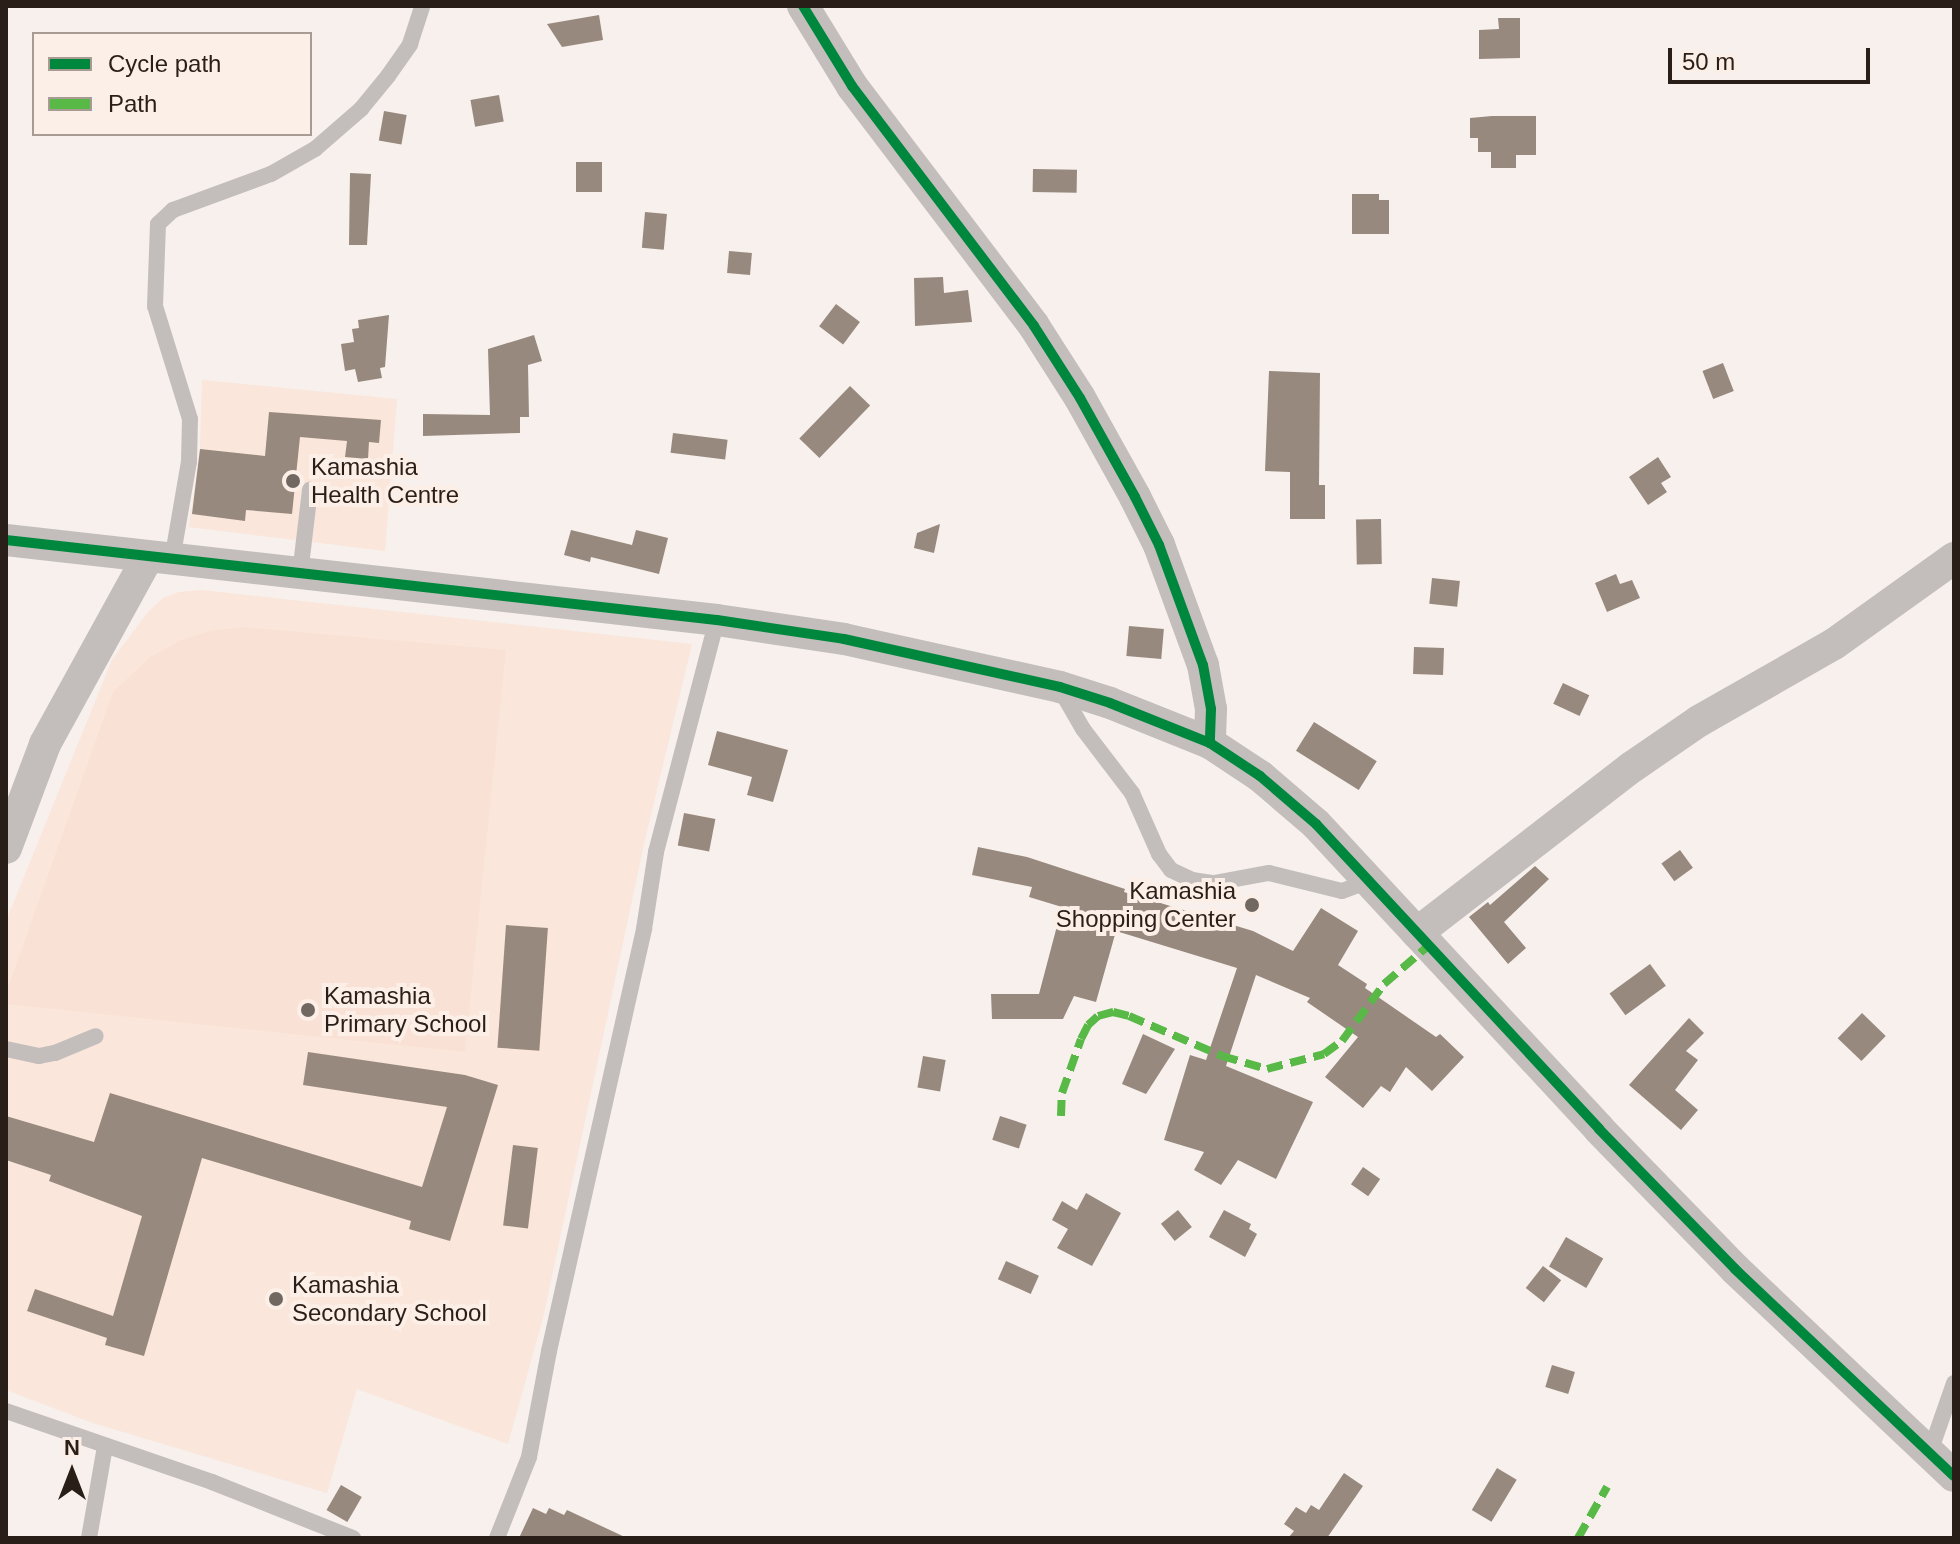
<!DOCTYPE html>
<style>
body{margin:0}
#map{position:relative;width:1960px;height:1544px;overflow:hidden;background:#f7f0ec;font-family:Arial,sans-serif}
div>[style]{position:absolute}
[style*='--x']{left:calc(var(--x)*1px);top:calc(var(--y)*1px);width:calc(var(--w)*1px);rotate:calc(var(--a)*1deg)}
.built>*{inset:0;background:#fae6da}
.green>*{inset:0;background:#f9e2d5}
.building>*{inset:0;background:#98897e;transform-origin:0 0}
.lane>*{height:16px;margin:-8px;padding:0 8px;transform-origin:8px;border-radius:8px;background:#c3bebc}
.street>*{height:32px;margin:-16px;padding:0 16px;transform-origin:16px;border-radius:16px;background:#c3bebc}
.quiet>*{height:8px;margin-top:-4px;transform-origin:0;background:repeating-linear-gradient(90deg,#58b947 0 16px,transparent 0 24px)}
.cycleway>*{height:10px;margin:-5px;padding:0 5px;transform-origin:5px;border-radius:5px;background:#00873e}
.dots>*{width:22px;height:22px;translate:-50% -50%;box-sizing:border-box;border:4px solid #fcefe7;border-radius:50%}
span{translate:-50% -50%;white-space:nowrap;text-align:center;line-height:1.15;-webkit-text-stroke:8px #fcefe7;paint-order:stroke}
.poi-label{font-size:24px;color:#2a1e18}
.left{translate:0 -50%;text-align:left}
.right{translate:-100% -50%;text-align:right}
.frame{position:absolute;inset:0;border:8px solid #2a1e18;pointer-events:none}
.legend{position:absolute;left:32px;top:32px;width:280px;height:104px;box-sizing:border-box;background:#fcefe7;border:2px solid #a89b94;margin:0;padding:10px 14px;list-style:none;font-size:24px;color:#2a1e18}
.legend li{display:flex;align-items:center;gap:16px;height:40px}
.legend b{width:40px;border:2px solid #a89b94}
.north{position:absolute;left:32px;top:1432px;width:80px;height:80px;-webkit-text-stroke:6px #fcefe7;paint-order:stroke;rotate:0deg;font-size:22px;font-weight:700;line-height:32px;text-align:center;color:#2a1e18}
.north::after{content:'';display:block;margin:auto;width:28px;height:36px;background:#2a1e18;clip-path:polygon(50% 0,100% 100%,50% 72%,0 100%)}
.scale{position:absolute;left:1668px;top:48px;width:202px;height:36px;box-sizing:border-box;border:4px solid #2a1e18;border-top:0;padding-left:10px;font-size:24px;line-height:28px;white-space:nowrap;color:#2a1e18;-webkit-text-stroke:6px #fcefe7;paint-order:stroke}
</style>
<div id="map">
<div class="built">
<div style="clip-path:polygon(202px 380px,397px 399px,385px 551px,189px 527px,200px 449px)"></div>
<div style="clip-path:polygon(201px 590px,692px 644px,644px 844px,543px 1318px,508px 1444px,357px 1389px,327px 1493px,93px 1423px,6px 1390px,6px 921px,112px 660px,148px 612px,163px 598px,179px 592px)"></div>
</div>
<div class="green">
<div style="clip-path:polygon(242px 627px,506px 650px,465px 1052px,6px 1004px,6px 993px,113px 692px,149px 658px,181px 640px,210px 631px)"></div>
</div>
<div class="building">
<div style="clip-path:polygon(599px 15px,603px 40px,562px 47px,547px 24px)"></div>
<div style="clip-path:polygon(1498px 18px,1520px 18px,1520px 58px,1479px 59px,1479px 30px,1499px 29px)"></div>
<div style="left:499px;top:95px;width:27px;height:29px;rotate:80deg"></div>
<div style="left:384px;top:111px;width:23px;height:30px;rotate:10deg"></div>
<div style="clip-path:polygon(1492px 116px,1536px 116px,1536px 155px,1516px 155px,1516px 168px,1491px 168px,1491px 152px,1478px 152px,1478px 138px,1470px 138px,1470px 118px)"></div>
<div style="left:576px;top:162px;width:26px;height:30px"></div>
<div style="left:1033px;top:169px;width:44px;height:23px;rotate:1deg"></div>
<div style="clip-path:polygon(350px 173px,371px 174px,367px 245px,349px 245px)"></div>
<div style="clip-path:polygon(1352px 194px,1379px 194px,1379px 200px,1389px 200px,1389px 234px,1352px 234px)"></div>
<div style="left:645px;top:212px;width:22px;height:36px;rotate:5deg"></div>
<div style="left:729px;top:251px;width:23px;height:22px;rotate:5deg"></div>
<div style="clip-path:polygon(943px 277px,944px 293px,968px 290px,972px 322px,915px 326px,914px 278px)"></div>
<div style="left:836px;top:304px;width:30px;height:28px;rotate:37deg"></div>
<div style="clip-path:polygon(389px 315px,385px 367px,380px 368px,382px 378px,358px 382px,355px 369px,345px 371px,341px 344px,354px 342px,352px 329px,359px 328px,358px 320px)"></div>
<div style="clip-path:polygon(534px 335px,542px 361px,528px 365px,529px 417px,520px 417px,520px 433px,423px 436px,423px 414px,490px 415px,488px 349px)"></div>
<div style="left:1723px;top:363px;width:30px;height:22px;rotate:69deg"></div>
<div style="clip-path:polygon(1269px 371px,1320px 373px,1319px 485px,1325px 485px,1325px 519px,1290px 519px,1290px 472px,1265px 471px)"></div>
<div style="left:850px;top:386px;width:28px;height:73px;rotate:44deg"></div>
<div style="clip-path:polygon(269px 412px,381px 420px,379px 443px,369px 442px,368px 459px,345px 457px,347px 441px,300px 437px,292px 514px,246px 510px,245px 521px,192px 514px,200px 449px,265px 456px)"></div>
<div style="left:673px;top:433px;width:55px;height:20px;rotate:7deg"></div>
<div style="clip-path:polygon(1658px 457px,1671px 477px,1661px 483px,1667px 492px,1648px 505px,1629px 477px)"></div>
<div style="left:1381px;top:519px;width:45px;height:25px;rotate:89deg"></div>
<div style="clip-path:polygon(940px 524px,934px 553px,914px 548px,917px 533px)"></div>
<div style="clip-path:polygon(571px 530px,632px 545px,636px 530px,668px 538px,659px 574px,591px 557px,590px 562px,564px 555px)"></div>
<div style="clip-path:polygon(1616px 574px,1620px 584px,1632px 580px,1640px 598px,1607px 612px,1595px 583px)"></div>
<div style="left:1432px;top:578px;width:28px;height:26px;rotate:6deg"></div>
<div style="left:1129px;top:626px;width:35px;height:30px;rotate:5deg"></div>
<div style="left:1414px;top:647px;width:30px;height:27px;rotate:2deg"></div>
<div style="left:1563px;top:683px;width:29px;height:23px;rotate:25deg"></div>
<div style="left:1314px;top:722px;width:74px;height:34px;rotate:32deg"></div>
<div style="clip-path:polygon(717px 731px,788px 750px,773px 802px,747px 795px,752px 777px,708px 765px)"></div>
<div style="left:684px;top:813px;width:32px;height:33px;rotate:11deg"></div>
<div style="clip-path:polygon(978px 847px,1027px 857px,1125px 889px,1124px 892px,1253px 931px,1293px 951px,1321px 908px,1358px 931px,1338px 965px,1367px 984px,1365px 988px,1436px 1037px,1440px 1034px,1464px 1057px,1432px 1091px,1406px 1067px,1390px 1092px,1381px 1086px,1363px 1108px,1325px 1077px,1358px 1037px,1307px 1002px,1310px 998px,1256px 975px,1226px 1066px,1313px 1102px,1276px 1179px,1238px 1160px,1221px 1185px,1194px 1170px,1204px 1152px,1164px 1140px,1190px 1055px,1206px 1060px,1237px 968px,1116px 931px,1096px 1002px,1074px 996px,1063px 1019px,992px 1019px,991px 994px,1039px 994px,1062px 907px,1029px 897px,1032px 887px,972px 875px)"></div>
<div style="left:1680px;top:850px;width:22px;height:23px;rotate:54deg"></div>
<div style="clip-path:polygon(1535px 866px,1549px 879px,1504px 922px,1526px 948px,1508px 964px,1469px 917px,1488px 902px,1490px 905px)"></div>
<div style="left:506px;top:925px;width:42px;height:123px;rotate:4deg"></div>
<div style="left:1650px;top:964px;width:27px;height:50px;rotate:54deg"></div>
<div style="left:1862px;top:1013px;width:33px;height:35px;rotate:44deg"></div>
<div style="clip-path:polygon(1689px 1018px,1704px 1033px,1686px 1051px,1698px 1060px,1675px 1090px,1698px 1110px,1681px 1130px,1629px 1085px)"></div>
<div style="clip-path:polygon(1143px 1034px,1175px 1049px,1146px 1094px,1122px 1084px)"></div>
<div style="clip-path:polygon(308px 1052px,465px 1075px,498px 1085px,450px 1241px,409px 1229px,411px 1221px,202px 1158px,144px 1356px,105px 1345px,107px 1338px,27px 1311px,35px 1289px,113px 1316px,142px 1216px,49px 1181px,51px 1175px,6px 1160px,6px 1116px,94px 1142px,110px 1093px,422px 1187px,447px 1107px,303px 1085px)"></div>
<div style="left:923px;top:1056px;width:23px;height:32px;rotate:10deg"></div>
<div style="left:1000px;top:1116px;width:28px;height:25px;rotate:18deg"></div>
<div style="left:513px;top:1145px;width:25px;height:81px;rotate:7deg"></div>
<div style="left:1363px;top:1167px;width:21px;height:21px;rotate:35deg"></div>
<div style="clip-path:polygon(1086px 1193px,1121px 1213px,1092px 1266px,1057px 1248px,1068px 1229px,1052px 1220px,1062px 1201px,1077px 1210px)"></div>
<div style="left:1178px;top:1210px;width:22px;height:22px;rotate:51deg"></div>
<div style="clip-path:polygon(1224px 1210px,1251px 1224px,1249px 1229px,1257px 1234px,1245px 1257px,1209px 1237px)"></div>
<div style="left:1566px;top:1237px;width:43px;height:34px;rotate:30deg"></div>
<div style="left:1006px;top:1261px;width:36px;height:20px;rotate:24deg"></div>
<div style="left:1543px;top:1266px;width:23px;height:28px;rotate:38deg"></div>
<div style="left:1552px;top:1365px;width:24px;height:23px;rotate:17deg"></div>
<div style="left:1497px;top:1468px;width:23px;height:49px;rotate:31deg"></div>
<div style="clip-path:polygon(1344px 1473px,1363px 1486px,1327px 1538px,1288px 1538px,1294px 1531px,1284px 1524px,1296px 1507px,1306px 1513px,1311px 1505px,1319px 1510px)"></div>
<div style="left:341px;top:1485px;width:24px;height:29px;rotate:30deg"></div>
<div style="clip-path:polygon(533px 1508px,546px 1514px,549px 1508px,564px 1515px,567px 1510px,627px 1538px,519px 1538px)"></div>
</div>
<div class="lane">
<div style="--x:172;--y:560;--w:99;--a:-80.2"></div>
<div style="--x:189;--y:462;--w:43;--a:-88.7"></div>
<div style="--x:190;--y:419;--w:118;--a:-107.2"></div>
<div style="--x:155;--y:306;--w:82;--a:-87.9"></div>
<div style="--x:158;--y:224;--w:21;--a:-43"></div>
<div style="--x:173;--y:210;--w:104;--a:-20.2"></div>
<div style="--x:271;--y:174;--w:51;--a:-29.6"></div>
<div style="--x:315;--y:149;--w:61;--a:-41"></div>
<div style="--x:361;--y:109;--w:43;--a:-50.7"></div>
<div style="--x:388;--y:76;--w:39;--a:-55"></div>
<div style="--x:410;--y:44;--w:40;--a:-72"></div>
<div style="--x:300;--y:574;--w:85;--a:-83.2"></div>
<div style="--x:1060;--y:689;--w:46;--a:60.1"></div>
<div style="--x:1083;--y:729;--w:81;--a:52.6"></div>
<div style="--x:1132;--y:793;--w:67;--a:66.1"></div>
<div style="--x:1159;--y:854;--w:20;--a:53"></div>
<div style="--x:1171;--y:870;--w:23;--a:25"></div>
<div style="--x:1192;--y:880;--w:22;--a:8"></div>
<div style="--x:1214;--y:883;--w:56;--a:-10.3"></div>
<div style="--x:1269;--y:873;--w:75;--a:13.9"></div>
<div style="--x:1342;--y:891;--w:29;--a:-20"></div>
<div style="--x:6;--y:1049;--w:34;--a:12"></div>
<div style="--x:39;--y:1056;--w:16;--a:-11"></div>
<div style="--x:55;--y:1053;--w:44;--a:-22.5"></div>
<div style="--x:6;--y:1411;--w:218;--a:19"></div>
<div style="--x:212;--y:1482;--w:152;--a:21.7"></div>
<div style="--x:1930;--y:1452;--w:73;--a:-70.8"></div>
<div style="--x:89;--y:1538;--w:93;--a:-80.1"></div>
<div style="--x:497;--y:1538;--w:87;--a:-68.4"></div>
<div style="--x:529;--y:1457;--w:108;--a:-79.3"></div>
<div style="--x:549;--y:1351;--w:433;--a:-77.3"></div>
<div style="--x:644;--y:929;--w:78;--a:-81.1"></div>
<div style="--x:656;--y:852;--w:240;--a:-75.3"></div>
</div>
<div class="street">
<div style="--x:803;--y:6;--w:94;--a:58.5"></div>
<div style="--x:852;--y:86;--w:301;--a:52.8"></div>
<div style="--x:1034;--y:326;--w:85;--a:57.4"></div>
<div style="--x:1080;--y:398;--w:113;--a:60.9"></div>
<div style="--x:1135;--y:497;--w:54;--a:63.4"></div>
<div style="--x:1159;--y:545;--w:128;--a:69.9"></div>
<div style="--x:1203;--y:665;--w:45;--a:79.7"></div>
<div style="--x:1211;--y:709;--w:34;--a:92"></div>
<div style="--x:6;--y:540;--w:715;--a:6.42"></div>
<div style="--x:717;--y:620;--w:128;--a:8.5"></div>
<div style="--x:844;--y:639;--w:221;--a:12.5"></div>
<div style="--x:1060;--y:687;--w:52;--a:17.7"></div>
<div style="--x:1110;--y:703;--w:108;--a:21.8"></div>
<div style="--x:1210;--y:743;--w:60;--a:33.4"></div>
<div style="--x:1260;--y:776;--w:74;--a:40.6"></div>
<div style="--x:1316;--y:824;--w:416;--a:47.1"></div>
<div style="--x:1599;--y:1129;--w:195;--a:45.8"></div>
<div style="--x:1735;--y:1269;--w:301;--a:43.4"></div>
<div style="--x:6;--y:848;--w:111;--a:-69.4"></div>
<div style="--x:45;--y:744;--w:213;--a:-61.2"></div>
<div style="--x:1417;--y:933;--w:272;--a:-37.7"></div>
<div style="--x:1632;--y:767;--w:81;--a:-34.5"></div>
<div style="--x:1699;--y:721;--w:155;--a:-29.7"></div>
<div style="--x:1834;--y:644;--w:148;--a:-35.6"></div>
</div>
<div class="quiet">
<div style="--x:1061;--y:1116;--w:23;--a:-88"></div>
<div style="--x:1062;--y:1093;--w:57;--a:-70.6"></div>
<div style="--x:1081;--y:1039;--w:16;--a:-63"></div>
<div style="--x:1088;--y:1025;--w:13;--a:-42"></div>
<div style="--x:1098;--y:1016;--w:16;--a:-15"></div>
<div style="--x:1113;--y:1012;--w:16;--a:14"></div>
<div style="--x:1129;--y:1016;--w:101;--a:23.3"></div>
<div style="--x:1222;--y:1056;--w:47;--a:16.1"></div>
<div style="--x:1267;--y:1069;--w:59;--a:-14.7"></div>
<div style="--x:1324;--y:1054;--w:22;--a:-36"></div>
<div style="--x:1342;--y:1041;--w:71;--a:-53.6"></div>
<div style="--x:1384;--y:984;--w:58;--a:-40.8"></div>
<div style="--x:1578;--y:1538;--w:59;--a:-60.4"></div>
</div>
<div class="cycleway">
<div style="--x:803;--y:6;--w:94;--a:58.5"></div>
<div style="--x:852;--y:86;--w:301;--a:52.8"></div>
<div style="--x:1034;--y:326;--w:85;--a:57.4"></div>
<div style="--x:1080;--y:398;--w:113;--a:60.9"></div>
<div style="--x:1135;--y:497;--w:54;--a:63.4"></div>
<div style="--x:1159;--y:545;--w:128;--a:69.9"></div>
<div style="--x:1203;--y:665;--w:45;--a:79.7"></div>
<div style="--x:1211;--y:709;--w:34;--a:92"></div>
<div style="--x:6;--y:540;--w:715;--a:6.42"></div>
<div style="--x:717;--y:620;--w:128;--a:8.5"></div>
<div style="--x:844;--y:639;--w:221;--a:12.5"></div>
<div style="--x:1060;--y:687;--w:52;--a:17.7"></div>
<div style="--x:1110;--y:703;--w:108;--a:21.8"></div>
<div style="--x:1210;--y:743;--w:60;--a:33.4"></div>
<div style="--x:1260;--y:776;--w:74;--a:40.6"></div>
<div style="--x:1316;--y:824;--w:416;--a:47.1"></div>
<div style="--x:1599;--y:1129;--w:195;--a:45.8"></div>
<div style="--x:1735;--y:1269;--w:301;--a:43.4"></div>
</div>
<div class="dots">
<div style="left:293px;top:481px;background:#726862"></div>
<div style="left:1252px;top:905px;background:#726862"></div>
<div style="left:308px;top:1010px;background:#726862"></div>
<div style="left:276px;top:1299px;background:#726862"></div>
</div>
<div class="poi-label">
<span class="left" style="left:311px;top:481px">Kamashia<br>Health Centre</span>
<span class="right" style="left:1236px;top:905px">Kamashia<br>Shopping Center</span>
<span class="left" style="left:324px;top:1010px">Kamashia<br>Primary School</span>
<span class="left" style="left:292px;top:1299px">Kamashia<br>Secondary School</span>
</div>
<div class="frame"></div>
<ul class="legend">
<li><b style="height:10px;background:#00873e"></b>Cycle path</li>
<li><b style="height:10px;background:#58b947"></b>Path</li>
</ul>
<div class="north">N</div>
<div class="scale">50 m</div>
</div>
